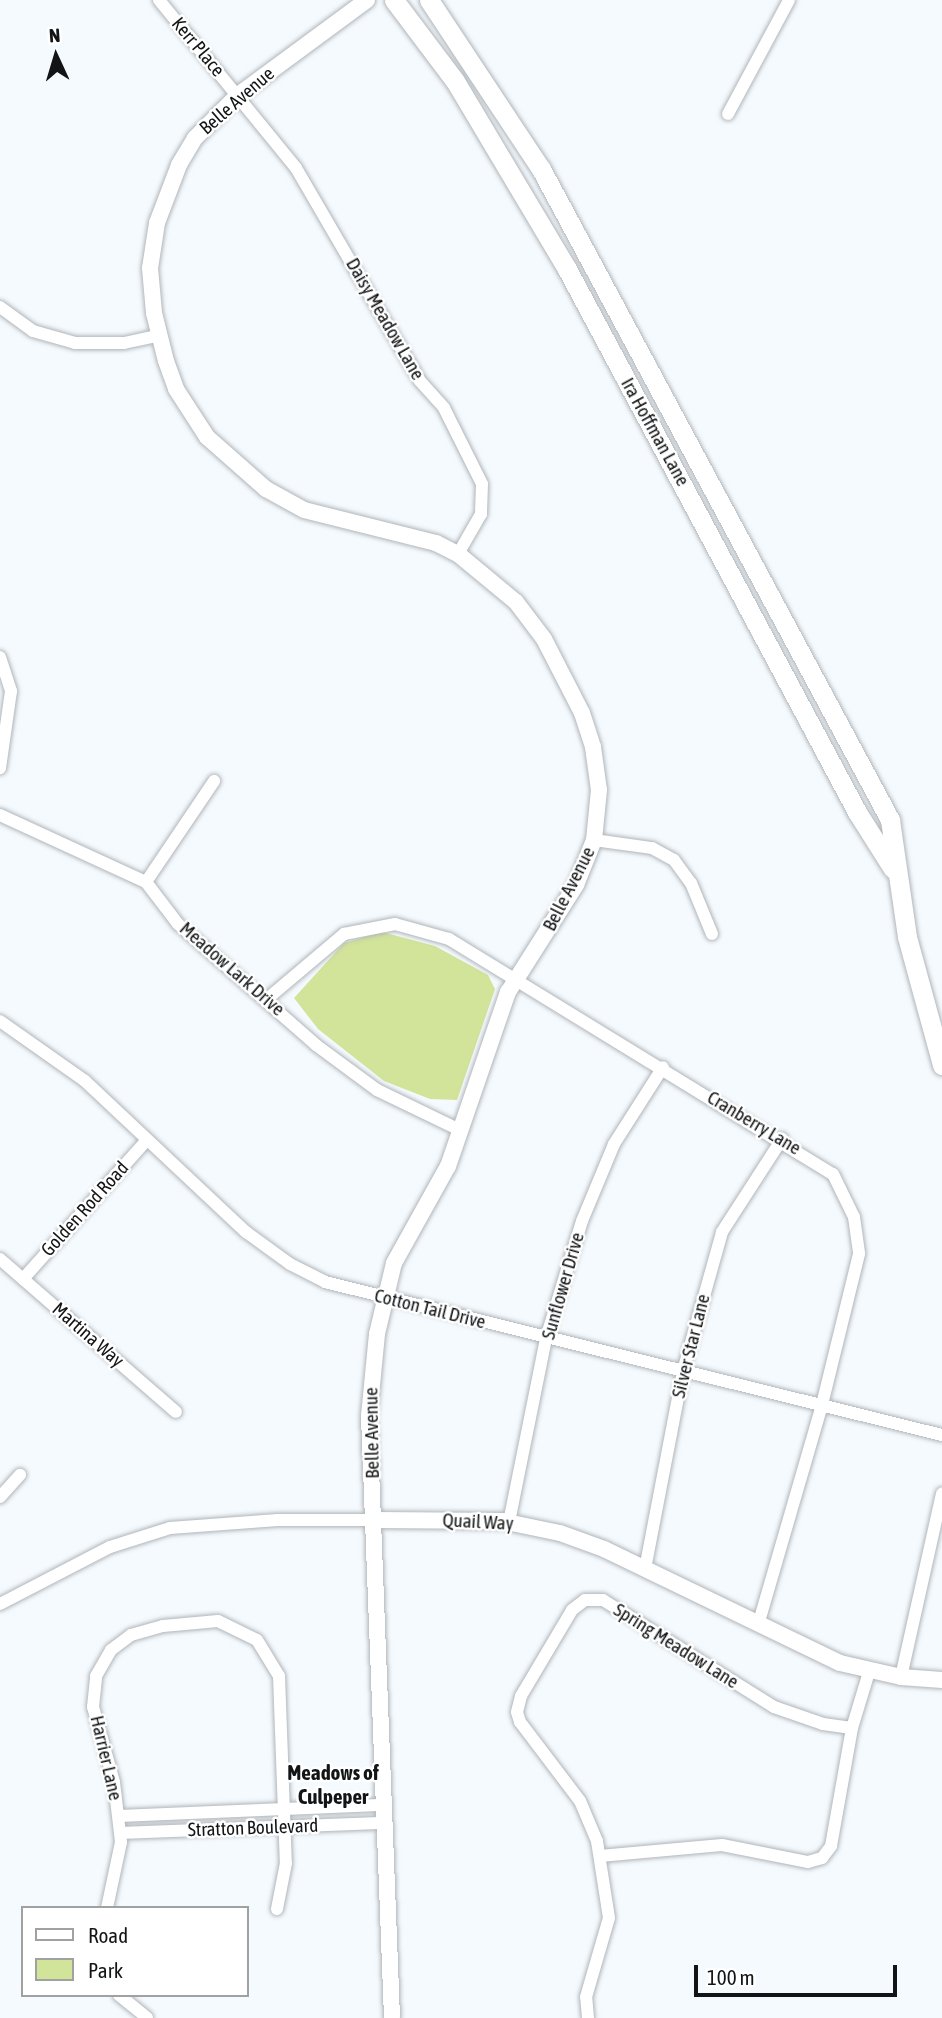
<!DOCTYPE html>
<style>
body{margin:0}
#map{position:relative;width:942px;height:2018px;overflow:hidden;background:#f5fafe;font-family:"Asap Condensed",sans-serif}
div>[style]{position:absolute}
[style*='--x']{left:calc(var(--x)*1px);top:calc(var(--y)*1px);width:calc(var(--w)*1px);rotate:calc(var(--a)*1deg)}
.green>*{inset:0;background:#d2e39a}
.roads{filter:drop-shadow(0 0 2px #b0b5b9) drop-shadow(0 0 2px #b0b5b9)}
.minor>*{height:12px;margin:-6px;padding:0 6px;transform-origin:6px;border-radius:6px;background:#fff}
.tertiary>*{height:16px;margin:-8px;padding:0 8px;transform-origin:8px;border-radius:8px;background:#fff}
.secondary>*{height:19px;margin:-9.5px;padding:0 9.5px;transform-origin:9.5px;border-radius:9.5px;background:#fff}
span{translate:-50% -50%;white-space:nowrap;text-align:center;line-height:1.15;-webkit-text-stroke:5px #fff;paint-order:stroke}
.street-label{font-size:19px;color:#121415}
.neighbourhood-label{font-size:21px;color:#121415;font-weight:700}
.legend{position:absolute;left:21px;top:1906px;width:228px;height:91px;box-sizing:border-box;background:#fff;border:2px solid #a0a1a1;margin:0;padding:9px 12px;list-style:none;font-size:21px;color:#121415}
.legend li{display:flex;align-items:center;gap:14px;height:35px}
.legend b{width:35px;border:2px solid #a0a1a1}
.north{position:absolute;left:21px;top:21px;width:70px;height:70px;-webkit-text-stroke:5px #fff;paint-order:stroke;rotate:356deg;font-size:19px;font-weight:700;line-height:28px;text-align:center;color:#121415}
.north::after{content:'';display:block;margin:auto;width:24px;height:32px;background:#121415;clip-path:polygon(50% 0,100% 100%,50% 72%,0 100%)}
.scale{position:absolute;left:694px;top:1965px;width:203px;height:32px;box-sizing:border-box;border:4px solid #121415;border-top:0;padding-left:9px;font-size:21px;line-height:24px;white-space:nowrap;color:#121415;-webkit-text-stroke:5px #fff;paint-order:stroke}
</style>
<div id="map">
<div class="green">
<div style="clip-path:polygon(382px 932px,435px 946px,488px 975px,495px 989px,457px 1100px,430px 1099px,384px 1081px,318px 1029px,294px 998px,344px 943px)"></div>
</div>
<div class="roads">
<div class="minor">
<div style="--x:159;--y:0;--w:217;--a:50.8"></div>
<div style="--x:296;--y:168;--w:246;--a:59.8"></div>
<div style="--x:420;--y:381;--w:36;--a:48"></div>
<div style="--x:444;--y:408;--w:85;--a:63.4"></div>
<div style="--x:482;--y:484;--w:30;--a:92"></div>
<div style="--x:481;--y:514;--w:46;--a:119.9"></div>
<div style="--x:728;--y:114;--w:129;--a:-61.8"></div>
<div style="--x:0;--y:307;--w:41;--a:36"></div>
<div style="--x:33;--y:331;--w:44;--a:15.9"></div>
<div style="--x:75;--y:343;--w:49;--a:0"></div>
<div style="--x:124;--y:343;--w:35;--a:-12"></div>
<div style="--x:0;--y:657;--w:36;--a:72"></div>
<div style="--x:11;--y:691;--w:78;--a:98.1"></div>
<div style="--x:0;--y:815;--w:161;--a:24.7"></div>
<div style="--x:146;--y:882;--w:53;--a:52.7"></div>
<div style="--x:178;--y:924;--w:184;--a:41.2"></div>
<div style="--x:316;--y:1045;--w:76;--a:36.4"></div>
<div style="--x:377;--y:1090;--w:94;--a:25.8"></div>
<div style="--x:594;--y:840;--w:59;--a:7.9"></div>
<div style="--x:652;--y:848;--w:25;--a:29"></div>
<div style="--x:674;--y:860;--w:29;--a:54"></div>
<div style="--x:691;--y:883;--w:55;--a:67.6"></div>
<div style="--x:146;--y:882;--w:122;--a:-56"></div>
<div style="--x:267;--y:999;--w:101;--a:-40.2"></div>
<div style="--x:344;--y:934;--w:52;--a:-11.1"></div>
<div style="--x:395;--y:924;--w:56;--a:15.5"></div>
<div style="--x:449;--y:939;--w:450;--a:31.5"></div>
<div style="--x:833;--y:1174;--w:48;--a:64"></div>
<div style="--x:854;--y:1217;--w:37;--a:82"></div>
<div style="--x:859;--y:1254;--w:155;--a:103.8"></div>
<div style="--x:822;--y:1405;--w:229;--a:106.2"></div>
<div style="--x:0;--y:1021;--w:104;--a:35.2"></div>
<div style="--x:85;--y:1081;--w:221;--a:43.2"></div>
<div style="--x:246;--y:1232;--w:54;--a:36"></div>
<div style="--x:290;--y:1264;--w:39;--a:27"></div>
<div style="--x:325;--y:1282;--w:636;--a:13.93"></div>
<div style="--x:0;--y:1259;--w:233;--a:41"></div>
<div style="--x:23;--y:1279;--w:186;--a:-48.3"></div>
<div style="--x:0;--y:1497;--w:30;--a:-48"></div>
<div style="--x:509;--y:1522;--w:188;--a:-78.6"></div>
<div style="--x:546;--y:1338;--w:122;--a:-72.9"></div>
<div style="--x:582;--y:1221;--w:83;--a:-67.4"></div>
<div style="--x:614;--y:1144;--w:91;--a:-57.5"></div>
<div style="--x:645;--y:1569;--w:202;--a:-79.1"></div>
<div style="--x:683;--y:1371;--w:144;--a:-74.3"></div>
<div style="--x:722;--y:1232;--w:111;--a:-57.2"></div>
<div style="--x:0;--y:1604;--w:124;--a:-27.4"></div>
<div style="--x:110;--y:1547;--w:63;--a:-17.6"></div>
<div style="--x:170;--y:1528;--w:108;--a:-4.2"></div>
<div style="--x:278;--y:1520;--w:97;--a:0"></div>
<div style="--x:901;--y:1677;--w:188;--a:-77.4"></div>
<div style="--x:119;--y:1816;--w:266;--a:-2.4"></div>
<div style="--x:120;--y:1833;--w:266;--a:-2.2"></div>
<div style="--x:600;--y:1856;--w:122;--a:-5.2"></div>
<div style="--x:722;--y:1845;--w:88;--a:11.2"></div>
<div style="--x:808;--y:1862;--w:15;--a:-16"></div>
<div style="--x:822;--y:1858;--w:15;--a:-53"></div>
<div style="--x:831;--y:1846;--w:120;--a:-79.9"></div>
<div style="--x:852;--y:1728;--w:59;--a:-73.1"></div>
<div style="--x:107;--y:1908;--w:67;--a:-78"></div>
<div style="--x:121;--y:1842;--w:60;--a:-96.7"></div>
<div style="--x:114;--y:1782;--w:78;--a:-105.6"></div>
<div style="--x:93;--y:1707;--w:31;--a:-84"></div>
<div style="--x:96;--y:1676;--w:30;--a:-60"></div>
<div style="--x:111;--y:1650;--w:25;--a:-37"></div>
<div style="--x:131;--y:1635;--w:33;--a:-16"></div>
<div style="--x:163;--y:1626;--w:55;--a:-5.2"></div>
<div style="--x:218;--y:1621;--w:43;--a:26"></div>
<div style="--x:257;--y:1640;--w:42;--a:58.6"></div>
<div style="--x:279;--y:1676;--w:187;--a:87.9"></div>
<div style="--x:286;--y:1863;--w:47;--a:101.1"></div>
<div style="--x:119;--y:1995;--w:36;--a:39"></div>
<div style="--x:588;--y:2018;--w:21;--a:-95"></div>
<div style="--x:586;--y:1997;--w:82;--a:-73.8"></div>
<div style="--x:609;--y:1918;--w:78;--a:-98.9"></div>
<div style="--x:597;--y:1841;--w:43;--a:-113"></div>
<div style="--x:580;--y:1801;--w:99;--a:-127.2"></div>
<div style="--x:520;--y:1722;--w:10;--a:-107"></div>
<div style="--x:517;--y:1712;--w:16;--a:-76"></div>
<div style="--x:521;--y:1696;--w:100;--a:-59.3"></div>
<div style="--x:572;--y:1610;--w:16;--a:-38"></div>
<div style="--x:585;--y:1600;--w:18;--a:0"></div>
<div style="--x:603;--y:1600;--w:202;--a:32"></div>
<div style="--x:774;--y:1707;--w:52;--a:19.1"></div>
<div style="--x:823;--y:1724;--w:29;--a:8"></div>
</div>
<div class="tertiary">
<div style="--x:367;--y:0;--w:160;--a:143.6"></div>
<div style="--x:238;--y:95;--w:61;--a:135"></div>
<div style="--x:195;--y:138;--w:31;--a:121"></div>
<div style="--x:179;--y:165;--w:62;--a:110.8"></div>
<div style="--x:157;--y:223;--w:46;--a:98.8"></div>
<div style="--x:150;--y:268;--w:45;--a:84.9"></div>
<div style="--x:154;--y:313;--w:49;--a:76"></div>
<div style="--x:166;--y:361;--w:30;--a:70"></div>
<div style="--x:176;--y:389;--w:57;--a:57.1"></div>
<div style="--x:207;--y:437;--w:79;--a:41.4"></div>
<div style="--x:266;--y:489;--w:43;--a:28.9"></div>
<div style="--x:304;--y:510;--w:136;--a:14"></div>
<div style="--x:436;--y:543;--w:25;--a:27"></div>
<div style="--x:458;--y:554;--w:75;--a:39.6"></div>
<div style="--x:516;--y:602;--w:46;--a:52.9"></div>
<div style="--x:544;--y:639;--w:83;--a:62.8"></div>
<div style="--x:582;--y:713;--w:36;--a:72"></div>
<div style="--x:593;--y:747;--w:43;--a:82.1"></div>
<div style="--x:599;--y:790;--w:50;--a:95.7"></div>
<div style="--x:594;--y:840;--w:48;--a:111.8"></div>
<div style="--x:576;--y:885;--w:127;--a:122.4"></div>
<div style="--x:508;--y:992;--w:184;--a:109"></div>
<div style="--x:448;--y:1166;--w:111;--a:119.1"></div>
<div style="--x:394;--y:1263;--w:73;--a:103.5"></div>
<div style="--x:377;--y:1334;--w:82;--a:95.6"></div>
<div style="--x:369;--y:1416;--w:602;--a:87.81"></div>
<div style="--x:375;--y:1520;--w:127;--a:0.5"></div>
<div style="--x:502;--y:1521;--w:59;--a:11.7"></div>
<div style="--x:560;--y:1533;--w:47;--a:20"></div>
<div style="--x:604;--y:1549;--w:262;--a:25.8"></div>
<div style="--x:840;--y:1663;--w:63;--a:12.9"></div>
<div style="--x:901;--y:1677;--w:41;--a:4.2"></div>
</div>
<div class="secondary">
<div style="--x:394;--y:0;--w:101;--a:53"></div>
<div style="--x:455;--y:81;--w:219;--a:59.2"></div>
<div style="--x:567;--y:269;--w:616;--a:61.89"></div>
<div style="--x:857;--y:812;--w:67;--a:57.7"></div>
<div style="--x:429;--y:0;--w:203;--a:56.5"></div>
<div style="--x:541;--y:169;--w:739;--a:61.8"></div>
<div style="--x:890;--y:820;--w:118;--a:81.7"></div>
<div style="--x:907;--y:937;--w:133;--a:74.7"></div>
</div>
</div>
<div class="street-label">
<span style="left:198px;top:47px;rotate:50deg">Kerr Place</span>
<span style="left:237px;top:101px;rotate:-41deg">Belle Avenue</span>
<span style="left:385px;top:319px;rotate:60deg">Daisy Meadow Lane</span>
<span style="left:655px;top:432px;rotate:61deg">Ira Hoffman Lane</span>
<span style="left:569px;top:889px;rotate:-63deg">Belle Avenue</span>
<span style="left:232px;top:969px;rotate:41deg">Meadow Lark Drive</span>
<span style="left:754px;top:1123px;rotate:31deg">Cranberry Lane</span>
<span style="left:85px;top:1209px;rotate:-48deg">Golden Rod Road</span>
<span style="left:563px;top:1286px;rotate:-74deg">Sunflower Drive</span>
<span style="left:430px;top:1309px;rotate:14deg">Cotton Tail Drive</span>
<span style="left:88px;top:1335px;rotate:41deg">Martina Way</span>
<span style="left:691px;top:1346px;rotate:-76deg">Silver Star Lane</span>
<span style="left:372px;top:1433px;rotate:-91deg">Belle Avenue</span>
<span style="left:478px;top:1522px;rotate:3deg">Quail Way</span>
<span style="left:676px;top:1646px;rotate:32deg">Spring Meadow Lane</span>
<span style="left:106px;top:1758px;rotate:77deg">Harrier Lane</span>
<span style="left:253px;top:1828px;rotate:-2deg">Stratton Boulevard</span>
</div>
<div class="neighbourhood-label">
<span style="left:333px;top:1784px">Meadows of<br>Culpeper</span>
</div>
<ul class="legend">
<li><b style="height:9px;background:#fff"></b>Road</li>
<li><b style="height:19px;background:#d2e39a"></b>Park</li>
</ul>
<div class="north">N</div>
<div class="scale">100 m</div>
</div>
